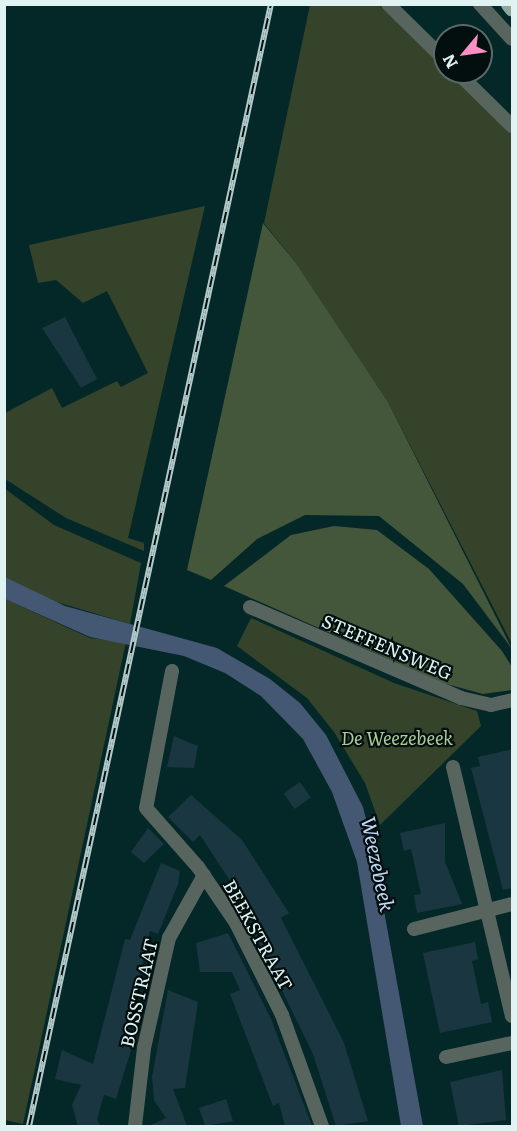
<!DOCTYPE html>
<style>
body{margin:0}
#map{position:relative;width:517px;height:1131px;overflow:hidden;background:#042828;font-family:Literata,serif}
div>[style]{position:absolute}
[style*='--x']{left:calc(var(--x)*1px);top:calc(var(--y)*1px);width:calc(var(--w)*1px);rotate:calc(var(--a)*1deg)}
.green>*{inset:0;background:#34432a}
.forest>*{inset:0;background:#45573b}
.water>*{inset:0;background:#455873}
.building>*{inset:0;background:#1a3641;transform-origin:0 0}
.street>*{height:14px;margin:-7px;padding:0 7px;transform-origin:7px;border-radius:7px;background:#58655f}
.primary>*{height:15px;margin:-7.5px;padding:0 7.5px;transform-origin:7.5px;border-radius:7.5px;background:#8ea89b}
.rail>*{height:6px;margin-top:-3px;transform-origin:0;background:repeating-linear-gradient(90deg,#030e0e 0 11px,#b3cac9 0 22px);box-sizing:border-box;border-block:2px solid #b3cac9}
span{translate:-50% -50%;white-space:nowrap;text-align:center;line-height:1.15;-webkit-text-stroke:4.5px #030e0e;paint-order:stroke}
.street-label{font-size:18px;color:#e0f3f2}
.park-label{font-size:18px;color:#abcc97;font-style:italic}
.water-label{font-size:20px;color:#c2d8f7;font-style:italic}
.frame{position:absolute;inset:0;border:6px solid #e0f3f2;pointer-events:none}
.north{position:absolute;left:433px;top:24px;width:60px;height:60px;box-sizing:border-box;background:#030e0e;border:2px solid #5b6a69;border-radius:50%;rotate:241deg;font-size:16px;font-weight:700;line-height:24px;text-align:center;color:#e0f3f2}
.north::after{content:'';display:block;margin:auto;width:21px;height:27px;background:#fb8fc5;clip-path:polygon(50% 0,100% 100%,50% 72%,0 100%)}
</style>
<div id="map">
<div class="green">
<div style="clip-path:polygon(310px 5px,379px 5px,512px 133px,512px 644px,388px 402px,296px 263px,264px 223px)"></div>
<div style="clip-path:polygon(205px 206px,128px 538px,144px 543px,144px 551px,66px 518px,5px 479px,5px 413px,52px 388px,62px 408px,117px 381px,121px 387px,148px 373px,107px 291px,83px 303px,56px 280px,38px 283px,29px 245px)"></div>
<div style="clip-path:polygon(4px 488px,54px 525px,141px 563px,130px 624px,50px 600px,5px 577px)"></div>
<div style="clip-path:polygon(5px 599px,90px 638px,126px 642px,23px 1124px,5px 1120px)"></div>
<div style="clip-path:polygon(251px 618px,394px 683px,477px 711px,481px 726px,380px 825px,365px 783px,334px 732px,307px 698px,237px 646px)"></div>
</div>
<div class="forest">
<div style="clip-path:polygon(263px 223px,296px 263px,388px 402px,512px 649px,463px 584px,379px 516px,305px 515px,257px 539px,211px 580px,187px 570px)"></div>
<div style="clip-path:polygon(334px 526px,377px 530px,429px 569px,502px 651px,512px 667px,512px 690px,483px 694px,443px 683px,224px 586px,291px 535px)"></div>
</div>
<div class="water">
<div style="clip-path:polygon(5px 577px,65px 606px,217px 648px,270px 679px,300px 703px,326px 735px,363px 807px,371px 839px,423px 1126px,401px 1126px,357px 862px,332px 792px,303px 739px,261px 696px,225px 673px,184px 656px,90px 637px,5px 599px)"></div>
</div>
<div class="building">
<div style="clip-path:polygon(65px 317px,97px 379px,81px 388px,42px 328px)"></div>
<div style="clip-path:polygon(174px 736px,198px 746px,194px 768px,167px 767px)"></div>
<div style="clip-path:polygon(513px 749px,513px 888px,503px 890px,471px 768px,480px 766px,478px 757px)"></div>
<div style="left:300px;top:782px;width:19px;height:20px;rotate:55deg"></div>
<div style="clip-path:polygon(191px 795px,242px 840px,289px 913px,281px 918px,344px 1043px,368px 1121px,336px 1126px,313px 1054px,255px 935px,263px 931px,200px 835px,193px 842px,168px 817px)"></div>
<div style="clip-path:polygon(445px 823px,445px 862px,462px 904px,417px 913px,414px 895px,421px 894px,411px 849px,404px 851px,400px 833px)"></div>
<div style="clip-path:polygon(148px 828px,164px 844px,144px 863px,131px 852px)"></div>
<div style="clip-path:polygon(161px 863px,180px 871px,178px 884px,158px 934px,150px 931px,124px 1045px,132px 1047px,116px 1099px,104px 1095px,97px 1119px,100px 1126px,78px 1126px,72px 1105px,81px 1085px,55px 1079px,62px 1050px,93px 1064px,125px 939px,130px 940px)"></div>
<div style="clip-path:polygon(228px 933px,271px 1019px,312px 1126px,285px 1126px,279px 1103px,273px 1106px,230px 994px,240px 990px,232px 972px,200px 972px,196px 943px)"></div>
<div style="clip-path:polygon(475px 942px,478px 959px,472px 961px,481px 1004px,488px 1002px,492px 1022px,440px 1033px,423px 953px)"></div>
<div style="clip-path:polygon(168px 990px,198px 1002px,185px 1088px,173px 1089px,187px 1126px,149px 1126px,166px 1118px,154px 1100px,152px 1077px)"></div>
<div style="clip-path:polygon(502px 1070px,506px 1120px,459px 1126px,450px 1082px)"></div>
<div style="clip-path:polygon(226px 1099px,233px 1121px,205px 1126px,199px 1108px)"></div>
</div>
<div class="street">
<div style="--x:388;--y:4;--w:80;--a:44.5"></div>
<div style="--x:480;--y:4;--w:47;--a:47.6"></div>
<div style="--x:457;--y:72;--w:77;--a:44.5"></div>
<div style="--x:250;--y:607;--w:230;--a:23.3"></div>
<div style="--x:461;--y:698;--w:31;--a:13"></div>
<div style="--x:491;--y:705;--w:22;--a:-13"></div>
<div style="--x:172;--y:671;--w:139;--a:100.7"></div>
<div style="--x:146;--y:808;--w:79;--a:48.6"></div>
<div style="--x:198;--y:867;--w:68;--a:55.8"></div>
<div style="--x:236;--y:923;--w:103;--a:63.4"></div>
<div style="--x:282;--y:1015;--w:118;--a:70.2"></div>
<div style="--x:453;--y:767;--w:256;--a:76.7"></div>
<div style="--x:414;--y:929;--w:101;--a:-14.3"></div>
<div style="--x:446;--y:1057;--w:67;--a:-12"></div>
<div style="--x:135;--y:1126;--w:79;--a:-83.4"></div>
<div style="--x:144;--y:1048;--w:113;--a:-77.2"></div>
<div style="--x:169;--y:938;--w:72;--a:-60.9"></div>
</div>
<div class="primary">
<div style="--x:508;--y:4;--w:6;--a:51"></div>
</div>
<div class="rail">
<div style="--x:29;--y:1126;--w:1148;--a:-77.83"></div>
</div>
<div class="street-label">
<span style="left:387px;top:647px;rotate:23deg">STEFFENSWEG</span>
<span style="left:258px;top:935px;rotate:61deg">BEEKSTRAAT</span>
<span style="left:139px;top:993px;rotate:-77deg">BOSSTRAAT</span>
</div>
<div class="park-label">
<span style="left:397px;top:738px">De Weezebeek</span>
</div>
<div class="water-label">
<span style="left:379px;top:864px;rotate:78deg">Weezebeek</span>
</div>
<div class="frame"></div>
<div class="north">N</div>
</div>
